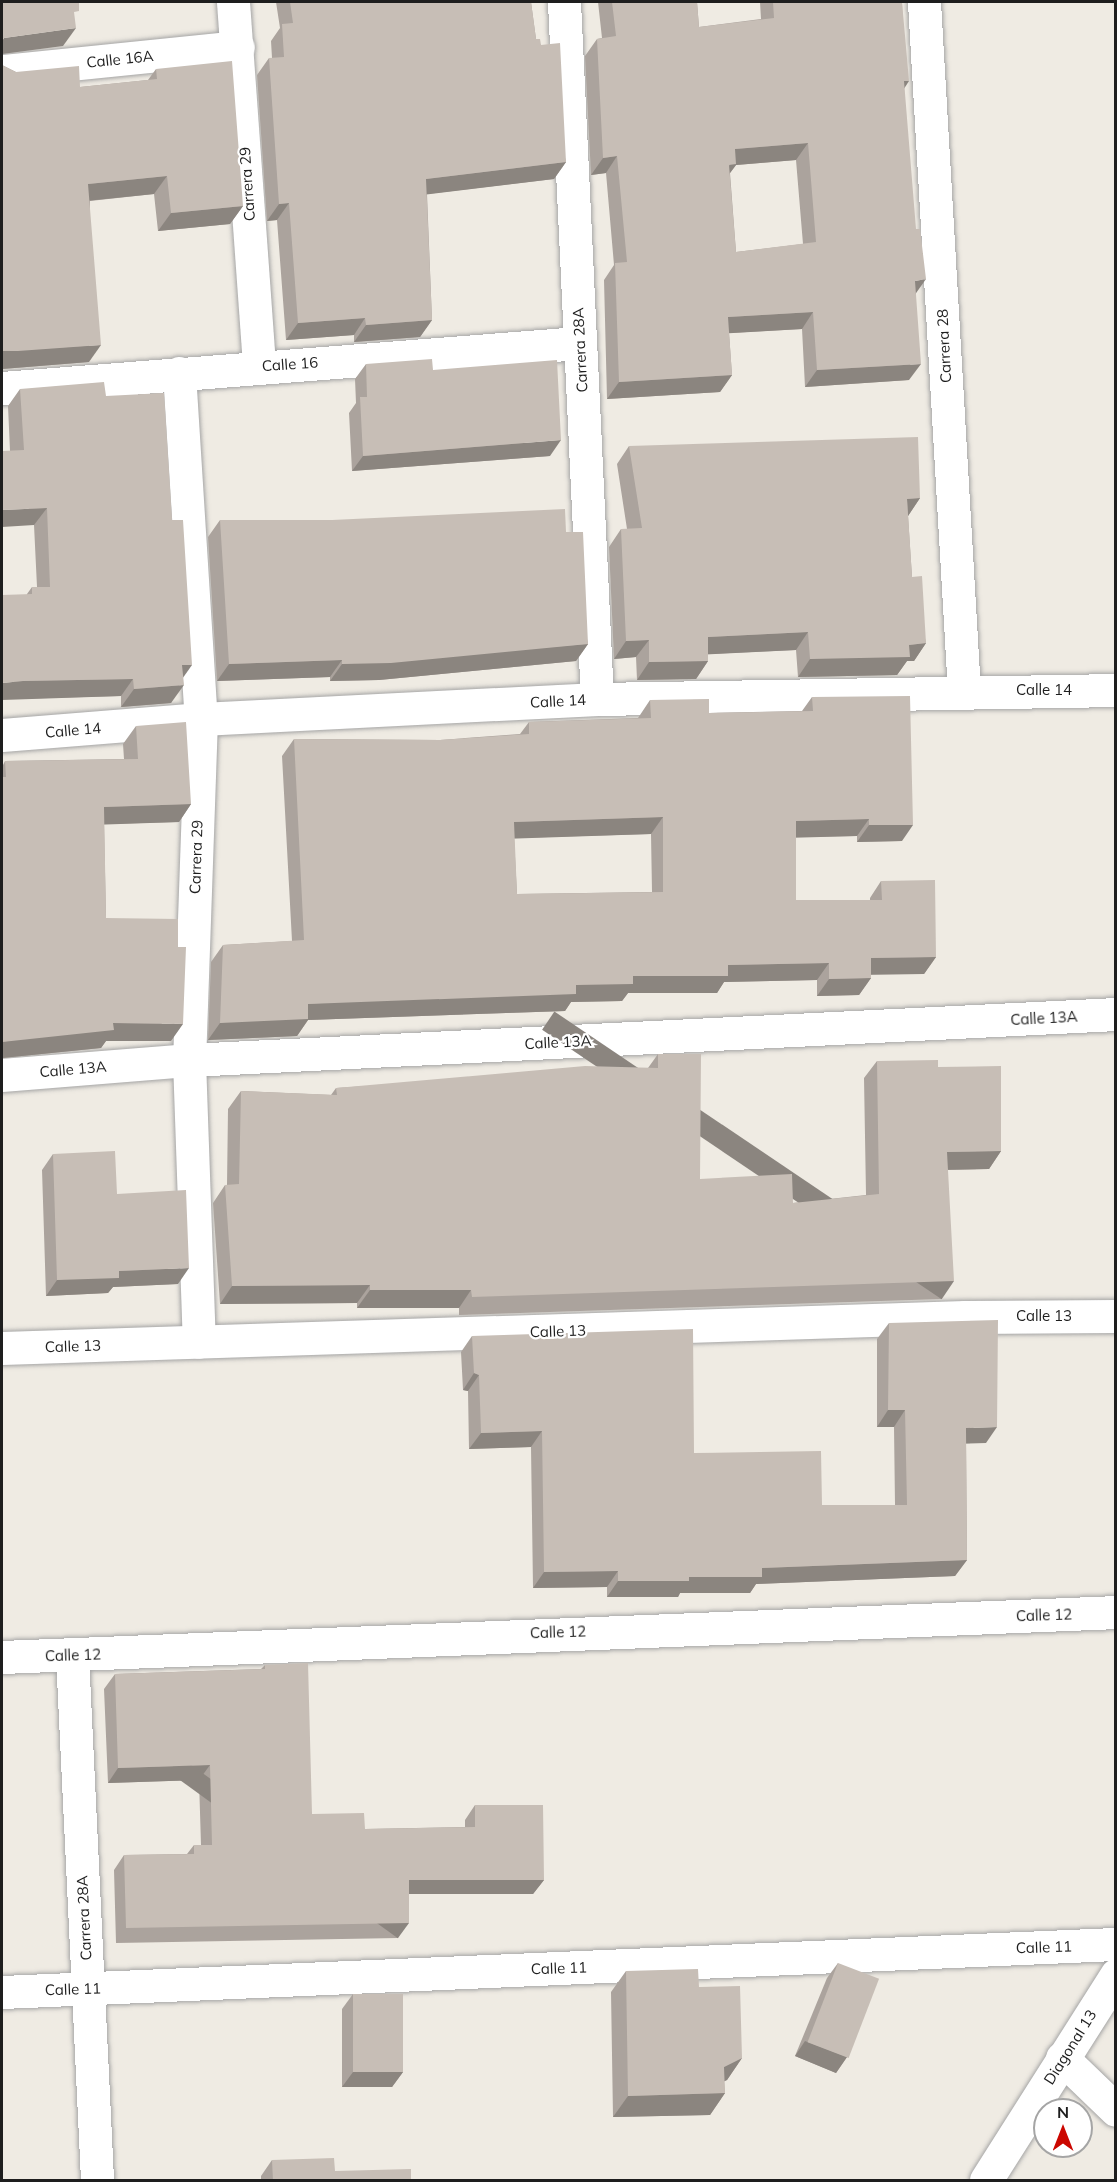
<!DOCTYPE html>
<style>
body{margin:0}
#map{position:relative;width:1117px;height:2182px;overflow:hidden;background:#efebe3;font-family:Mulish,sans-serif}
div>[style]{position:absolute}
[style*='--x']{left:calc(var(--x)*1px);top:calc(var(--y)*1px);width:calc(var(--w)*1px);rotate:calc(var(--a)*1deg)}
.roads{filter:drop-shadow(0 0 2px #a5a5a5) drop-shadow(0 0 2px #a5a5a5)}
.minor>*{height:33px;margin:-16.5px;padding:0 16.5px;transform-origin:16.5px;border-radius:16.5px;background:#fff}
.wall>*{inset:0;background:#aba39d}
.shaded-wall>*{inset:0;background:#8b857f;transform-origin:0 0}
.building>*{inset:0;background:#c7beb6;transform-origin:0 0}
span{translate:-50% -50%;white-space:nowrap;text-align:center;line-height:1.15;-webkit-text-stroke:4.5px #fff;paint-order:stroke}
.street-label{font-size:15px;color:#1e1e1e}
.frame{position:absolute;inset:0;border:3px solid #1e1e1e;pointer-events:none}
.north{position:absolute;left:1033px;top:2098px;width:60px;height:60px;box-sizing:border-box;background:#fff;border:2px solid #a5a5a5;border-radius:50%;rotate:0deg;font-size:16px;font-weight:700;line-height:24px;text-align:center;color:#1e1e1e}
.north::after{content:'';display:block;margin:auto;width:21px;height:27px;background:#cb0700;clip-path:polygon(50% 0,100% 100%,50% 72%,0 100%)}
</style>
<div id="map">
<div class="roads">
<div class="minor">
<div style="--x:233;--y:2;--w:365;--a:85.9"></div>
<div style="--x:564;--y:2;--w:698;--a:87.29"></div>
<div style="--x:924;--y:2;--w:690;--a:86.68"></div>
<div style="--x:2;--y:71;--w:237;--a:-5.8"></div>
<div style="--x:179;--y:373;--w:347;--a:86.4"></div>
<div style="--x:201;--y:719;--w:341;--a:92"></div>
<div style="--x:189;--y:1060;--w:282;--a:88"></div>
<div style="--x:2;--y:388;--w:579;--a:-4.46"></div>
<div style="--x:2;--y:735;--w:200;--a:-4.6"></div>
<div style="--x:201;--y:719;--w:397;--a:-2.9"></div>
<div style="--x:597;--y:699;--w:519;--a:-0.99"></div>
<div style="--x:2;--y:1075;--w:188;--a:-4.6"></div>
<div style="--x:189;--y:1060;--w:928;--a:-2.84"></div>
<div style="--x:2;--y:1348;--w:963;--a:-1.84"></div>
<div style="--x:965;--y:1317;--w:151;--a:-0.4"></div>
<div style="--x:72;--y:1655;--w:526;--a:87.27"></div>
<div style="--x:2;--y:1657;--w:1115;--a:-2.31"></div>
<div style="--x:2;--y:1992;--w:1115;--a:-2.47"></div>
<div style="--x:1062;--y:2058;--w:75;--a:43.9"></div>
<div style="--x:986;--y:2180;--w:243;--a:-57.6"></div>
</div>
</div>
<div class="wall">
<div style="clip-path:polygon(276px 2px,531px 2px,536px 39px,541px 45px,566px 162px,554px 179px,427px 194px,432px 320px,420px 337px,354px 342px,354px 335px,286px 340px,277px 220px,267px 221px,257px 75px,269px 58px,272px 58px,271px 41px,280px 28px)"></div>
<div style="clip-path:polygon(evenodd,598px 2px,697px 2px,699px 27px,761px 19px,760px 2px,902px 2px,904px 88px,916px 293px,909px 380px,805px 387px,802px 329px,729px 333px,732px 375px,720px 392px,607px 399px,604px 280px,614px 265px,606px 173px,591px 175px,585px 56px,597px 39px,602px 38px,598px 2px,796px 160px,803px 244px,736px 252px,730px 173px,736px 165px,796px 160px)"></div>
<div style="clip-path:polygon(2px 65px,16px 72px,80px 87px,148px 80px,156px 69px,243px 206px,230px 224px,158px 231px,154px 194px,90px 201px,89px 362px,2px 369px)"></div>
<div style="clip-path:polygon(366px 364px,550px 456px,352px 471px,349px 413px,356px 403px,355px 379px)"></div>
<div style="clip-path:polygon(20px 389px,106px 396px,172px 520px,183px 678px,171px 703px,121px 707px,121px 696px,11px 699px,27px 594px,32px 587px,37px 587px,34px 525px,10px 451px,8px 406px)"></div>
<div style="clip-path:polygon(629px 446px,920px 498px,908px 516px,912px 577px,926px 643px,914px 661px,907px 661px,897px 675px,798px 677px,796px 650px,708px 654px,708px 661px,696px 679px,637px 680px,636px 657px,614px 659px,609px 547px,621px 529px,627px 529px,617px 464px)"></div>
<div style="clip-path:polygon(220px 520px,566px 532px,588px 644px,576px 661px,379px 680px,330px 681px,330px 677px,217px 681px,208px 537px)"></div>
<div style="clip-path:polygon(evenodd,812px 697px,902px 841px,857px 842px,857px 836px,796px 837px,796px 900px,870px 900px,870px 898px,881px 881px,936px 957px,924px 974px,871px 974px,871px 978px,859px 995px,817px 996px,817px 980px,724px 982px,717px 993px,628px 993px,622px 1001px,571px 1002px,565px 1011px,308px 1020px,297px 1036px,208px 1040px,211px 962px,223px 945px,292px 941px,282px 756px,294px 739px,440px 740px,520px 734px,529px 722px,638px 718px,650px 700px,709px 713px,802px 711px,812px 697px,651px 834px,652px 892px,517px 894px,514px 838px,651px 834px)"></div>
<div style="clip-path:polygon(136px 726px,191px 804px,179px 822px,104px 824px,106px 918px,171px 1041px,106px 1041px,101px 1048px,2px 1058px,2px 767px,5px 761px,124px 759px,123px 744px)"></div>
<div style="clip-path:polygon(658px 1054px,700px 1179px,793px 1203px,866px 1195px,864px 1078px,877px 1061px,938px 1067px,1001px 1151px,989px 1169px,948px 1170px,942px 1299px,459px 1315px,459px 1308px,357px 1308px,357px 1303px,220px 1304px,213px 1203px,225px 1185px,227px 1185px,228px 1109px,241px 1091px,331px 1095px,336px 1088px,648px 1068px)"></div>
<div style="clip-path:polygon(53px 1154px,117px 1194px,178px 1284px,113px 1287px,108px 1293px,46px 1296px,42px 1170px)"></div>
<div style="clip-path:polygon(889px 1323px,986px 1443px,966px 1443px,967px 1560px,955px 1576px,756px 1584px,750px 1593px,680px 1593px,678px 1597px,607px 1597px,607px 1587px,533px 1588px,531px 1447px,469px 1449px,468px 1391px,463px 1390px,461px 1352px,472px 1336px,694px 1453px,822px 1505px,895px 1505px,894px 1427px,877px 1427px,877px 1339px)"></div>
<div style="clip-path:polygon(265px 1665px,312px 1814px,365px 1829px,465px 1827px,465px 1820px,475px 1805px,544px 1880px,533px 1894px,409px 1894px,398px 1938px,116px 1943px,114px 1870px,124px 1855px,187px 1854px,194px 1845px,201px 1845px,199px 1780px,108px 1783px,104px 1689px,115px 1674px,261px 1669px)"></div>
<div style="clip-path:polygon(838px 1963px,847px 2057px,836px 2073px,795px 2056px,827px 1978px)"></div>
<div style="clip-path:polygon(626px 1971px,699px 1987px,742px 2058px,727px 2080px,724px 2081px,725px 2093px,710px 2115px,613px 2117px,611px 1992px)"></div>
<div style="clip-path:polygon(353px 1994px,403px 2072px,392px 2087px,342px 2087px,342px 2009px)"></div>
<div style="clip-path:polygon(272px 2160px,335px 2171px,411px 2181px,261px 2181px,261px 2176px)"></div>
</div>
<div class="shaded-wall">
<div style="clip-path:polygon(76px 28px,63px 46px,2px 54px,2px 41px,4px 38px)"></div>
<div style="clip-path:polygon(904px 81px,909px 81px,898px 98px)"></div>
<div style="clip-path:polygon(808px 143px,796px 160px,736px 165px,724px 181px,735px 149px)"></div>
<div style="clip-path:polygon(617px 156px,606px 173px,591px 175px,603px 158px)"></div>
<div style="clip-path:polygon(566px 162px,554px 179px,414px 196px,426px 179px)"></div>
<div style="clip-path:polygon(167px 176px,154px 194px,76px 202px,88px 184px)"></div>
<div style="clip-path:polygon(289px 203px,277px 220px,267px 221px,279px 204px)"></div>
<div style="clip-path:polygon(243px 206px,230px 224px,158px 231px,171px 213px)"></div>
<div style="clip-path:polygon(926px 279px,914px 296px,915px 281px)"></div>
<div style="clip-path:polygon(813px 312px,802px 329px,716px 334px,728px 317px)"></div>
<div style="clip-path:polygon(365px 318px,354px 335px,286px 340px,298px 323px)"></div>
<div style="clip-path:polygon(432px 320px,420px 337px,354px 342px,366px 325px)"></div>
<div style="clip-path:polygon(101px 345px,89px 362px,2px 369px,2px 351px)"></div>
<div style="clip-path:polygon(921px 364px,909px 380px,805px 387px,817px 370px)"></div>
<div style="clip-path:polygon(732px 375px,720px 392px,607px 399px,619px 382px)"></div>
<div style="clip-path:polygon(561px 440px,550px 456px,352px 471px,363px 456px)"></div>
<div style="clip-path:polygon(920px 498px,908px 516px,907px 499px)"></div>
<div style="clip-path:polygon(47px 508px,34px 525px,2px 527px,2px 510px)"></div>
<div style="clip-path:polygon(808px 632px,796px 650px,695px 655px,708px 637px)"></div>
<div style="clip-path:polygon(649px 640px,636px 657px,614px 659px,626px 641px)"></div>
<div style="clip-path:polygon(926px 643px,914px 661px,907px 661px,897px 675px,798px 677px,810px 659px,909px 645px)"></div>
<div style="clip-path:polygon(588px 644px,576px 661px,379px 680px,330px 681px,342px 664px)"></div>
<div style="clip-path:polygon(342px 660px,330px 677px,217px 681px,229px 664px)"></div>
<div style="clip-path:polygon(708px 661px,696px 679px,637px 680px,649px 662px)"></div>
<div style="clip-path:polygon(182px 665px,192px 665px,180px 682px)"></div>
<div style="clip-path:polygon(133px 679px,121px 696px,2px 700px,2px 683px,23px 681px)"></div>
<div style="clip-path:polygon(184px 685px,171px 703px,121px 707px,134px 689px)"></div>
<div style="clip-path:polygon(191px 804px,179px 822px,91px 825px,104px 807px)"></div>
<div style="clip-path:polygon(663px 817px,651px 834px,502px 839px,514px 822px)"></div>
<div style="clip-path:polygon(869px 819px,857px 836px,784px 838px,796px 821px)"></div>
<div style="clip-path:polygon(869px 825px,913px 825px,902px 841px,857px 842px)"></div>
<div style="clip-path:polygon(936px 957px,924px 974px,859px 975px,871px 958px)"></div>
<div style="clip-path:polygon(829px 963px,817px 980px,724px 982px,717px 993px,628px 993px,622px 1001px,571px 1002px,565px 1011px,308px 1020px,297px 1036px,208px 1040px,220px 1023px,308px 1004px,576px 985px,633px 976px,728px 965px)"></div>
<div style="clip-path:polygon(871px 978px,859px 995px,817px 996px,829px 979px)"></div>
<div style="clip-path:polygon(113px 1023px,183px 1024px,171px 1041px,106px 1041px,101px 1048px,2px 1058px,2px 1042px)"></div>
<div style="clip-path:polygon(1001px 1151px,989px 1169px,934px 1170px,947px 1152px)"></div>
<div style="clip-path:polygon(189px 1268px,178px 1284px,113px 1287px,108px 1293px,46px 1296px,57px 1280px,119px 1271px)"></div>
<div style="left:954px;top:1281px;width:22px;height:482px;rotate:124deg"></div>
<div style="clip-path:polygon(370px 1285px,357px 1303px,220px 1304px,232px 1286px)"></div>
<div style="clip-path:polygon(370px 1290px,471px 1290px,459px 1308px,357px 1308px)"></div>
<div style="clip-path:polygon(474px 1373px,479px 1375px,468px 1391px,463px 1390px)"></div>
<div style="clip-path:polygon(888px 1410px,905px 1410px,894px 1427px,877px 1427px)"></div>
<div style="clip-path:polygon(997px 1427px,986px 1443px,954px 1444px,966px 1428px)"></div>
<div style="clip-path:polygon(542px 1431px,531px 1447px,469px 1449px,481px 1433px)"></div>
<div style="clip-path:polygon(967px 1560px,955px 1576px,756px 1584px,750px 1593px,680px 1593px,678px 1597px,607px 1597px,618px 1581px,689px 1577px,762px 1568px)"></div>
<div style="clip-path:polygon(618px 1571px,607px 1587px,533px 1588px,544px 1572px)"></div>
<div style="clip-path:polygon(210px 1765px,199px 1780px,108px 1783px,118px 1768px)"></div>
<div style="clip-path:polygon(409px 1880px,544px 1880px,533px 1894px,398px 1894px)"></div>
<div style="left:409px;top:1923px;width:19px;height:283px;rotate:126deg"></div>
<div style="clip-path:polygon(805px 2041px,847px 2057px,836px 2073px,795px 2056px)"></div>
<div style="clip-path:polygon(742px 2058px,727px 2080px,709px 2089px,724px 2067px)"></div>
<div style="clip-path:polygon(353px 2072px,403px 2072px,392px 2087px,342px 2087px)"></div>
<div style="clip-path:polygon(725px 2093px,710px 2115px,613px 2117px,628px 2096px)"></div>
</div>
<div class="building">
<div style="clip-path:polygon(2px 2px,79px 2px,79px 11px,74px 12px,76px 28px,4px 38px,2px 41px)"></div>
<div style="clip-path:polygon(290px 2px,531px 2px,536px 39px,540px 39px,541px 45px,560px 43px,566px 162px,426px 179px,432px 320px,366px 325px,365px 318px,298px 323px,289px 203px,279px 204px,269px 58px,284px 57px,282px 24px,293px 23px)"></div>
<div style="clip-path:polygon(evenodd,612px 2px,697px 2px,699px 27px,774px 18px,773px 2px,902px 2px,909px 81px,904px 81px,916px 229px,920px 229px,926px 279px,915px 281px,921px 364px,817px 370px,813px 312px,728px 317px,732px 375px,619px 382px,615px 263px,627px 262px,617px 156px,603px 158px,597px 39px,616px 36px,612px 2px,808px 143px,816px 242px,736px 252px,729px 165px,736px 164px,735px 149px,808px 143px)"></div>
<div style="clip-path:polygon(232px 61px,243px 206px,171px 213px,167px 176px,88px 184px,101px 345px,18px 351px,2px 351px,2px 65px,16px 72px,79px 66px,80px 87px,157px 79px,156px 69px)"></div>
<div style="clip-path:polygon(432px 359px,433px 370px,557px 360px,561px 440px,363px 456px,360px 397px,367px 397px,366px 364px)"></div>
<div style="clip-path:polygon(104px 382px,106px 396px,164px 393px,172px 520px,183px 520px,192px 665px,182px 665px,184px 685px,134px 689px,133px 679px,23px 681px,2px 683px,2px 595px,32px 594px,32px 587px,50px 587px,47px 508px,2px 510px,2px 451px,24px 450px,20px 389px)"></div>
<div style="clip-path:polygon(918px 437px,920px 498px,907px 499px,912px 577px,922px 576px,926px 643px,909px 645px,910px 657px,810px 659px,808px 632px,708px 637px,708px 661px,649px 662px,649px 640px,626px 641px,621px 529px,642px 528px,629px 446px)"></div>
<div style="clip-path:polygon(565px 509px,566px 532px,583px 532px,588px 644px,391px 663px,342px 664px,342px 660px,229px 664px,220px 520px,332px 520px)"></div>
<div style="clip-path:polygon(evenodd,910px 696px,913px 825px,869px 825px,869px 819px,796px 821px,796px 900px,882px 900px,881px 881px,935px 880px,936px 957px,871px 958px,871px 978px,829px 979px,829px 963px,728px 965px,728px 976px,633px 976px,633px 984px,576px 985px,576px 994px,308px 1004px,308px 1019px,220px 1023px,223px 945px,304px 940px,294px 739px,440px 740px,529px 734px,529px 722px,651px 718px,650px 700px,709px 699px,709px 713px,813px 711px,812px 697px,910px 696px,663px 817px,663px 892px,517px 894px,514px 822px,663px 817px)"></div>
<div style="clip-path:polygon(186px 722px,191px 804px,104px 807px,106px 918px,178px 919px,178px 947px,186px 947px,183px 1024px,113px 1023px,114px 1030px,2px 1042px,2px 777px,6px 777px,5px 761px,138px 759px,136px 726px)"></div>
<div style="clip-path:polygon(658px 1054px,701px 1054px,700px 1179px,792px 1174px,793px 1203px,879px 1194px,877px 1061px,938px 1060px,938px 1067px,1001px 1066px,1001px 1151px,947px 1152px,954px 1281px,472px 1297px,471px 1290px,370px 1290px,370px 1285px,232px 1286px,225px 1185px,239px 1184px,241px 1091px,337px 1095px,336px 1088px,585px 1066px,658px 1068px)"></div>
<div style="clip-path:polygon(115px 1151px,117px 1194px,186px 1190px,189px 1268px,119px 1271px,119px 1278px,57px 1280px,53px 1154px)"></div>
<div style="clip-path:polygon(998px 1320px,997px 1427px,966px 1428px,967px 1560px,762px 1568px,762px 1577px,689px 1577px,689px 1581px,618px 1581px,618px 1571px,544px 1572px,542px 1431px,481px 1433px,479px 1375px,474px 1373px,472px 1336px,693px 1329px,694px 1453px,821px 1451px,822px 1505px,907px 1505px,905px 1410px,888px 1410px,889px 1323px)"></div>
<div style="clip-path:polygon(308px 1663px,312px 1814px,364px 1813px,365px 1829px,475px 1827px,475px 1805px,543px 1805px,544px 1880px,409px 1880px,409px 1923px,126px 1928px,124px 1855px,194px 1854px,194px 1845px,212px 1845px,210px 1765px,118px 1768px,115px 1674px,265px 1669px,265px 1665px)"></div>
<div style="left:838px;top:1963px;width:44px;height:85px;rotate:21deg"></div>
<div style="clip-path:polygon(698px 1969px,699px 1987px,740px 1986px,742px 2058px,724px 2067px,725px 2093px,628px 2096px,626px 1971px)"></div>
<div style="left:353px;top:1994px;width:50px;height:78px"></div>
<div style="clip-path:polygon(334px 2158px,335px 2171px,411px 2169px,411px 2181px,273px 2181px,272px 2160px)"></div>
</div>
<div class="street-label">
<span style="left:120px;top:59px;rotate:-6deg">Calle 16A</span>
<span style="left:247px;top:184px;rotate:-94deg">Carrera 29</span>
<span style="left:944px;top:346px;rotate:-93deg">Carrera 28</span>
<span style="left:580px;top:350px;rotate:-93deg">Carrera 28A</span>
<span style="left:290px;top:364px;rotate:-4deg">Calle 16</span>
<span style="left:1044px;top:690px">Calle 14</span>
<span style="left:558px;top:701px;rotate:-3deg">Calle 14</span>
<span style="left:73px;top:730px;rotate:-5deg">Calle 14</span>
<span style="left:196px;top:857px;rotate:-88deg">Carrera 29</span>
<span style="left:1044px;top:1018px;rotate:-3deg">Calle 13A</span>
<span style="left:558px;top:1042px;rotate:-3deg">Calle 13A</span>
<span style="left:73px;top:1069px;rotate:-5deg">Calle 13A</span>
<span style="left:1044px;top:1316px">Calle 13</span>
<span style="left:558px;top:1331px;rotate:-2deg">Calle 13</span>
<span style="left:73px;top:1346px;rotate:-2deg">Calle 13</span>
<span style="left:1044px;top:1615px;rotate:-2deg">Calle 12</span>
<span style="left:558px;top:1632px;rotate:-2deg">Calle 12</span>
<span style="left:73px;top:1655px;rotate:-2deg">Calle 12</span>
<span style="left:84px;top:1918px;rotate:-93deg">Carrera 28A</span>
<span style="left:1044px;top:1947px;rotate:-2deg">Calle 11</span>
<span style="left:559px;top:1968px;rotate:-2deg">Calle 11</span>
<span style="left:73px;top:1989px;rotate:-2deg">Calle 11</span>
<span style="left:1070px;top:2047px;rotate:-58deg">Diagonal 13</span>
</div>
<div class="frame"></div>
<div class="north">N</div>
</div>
